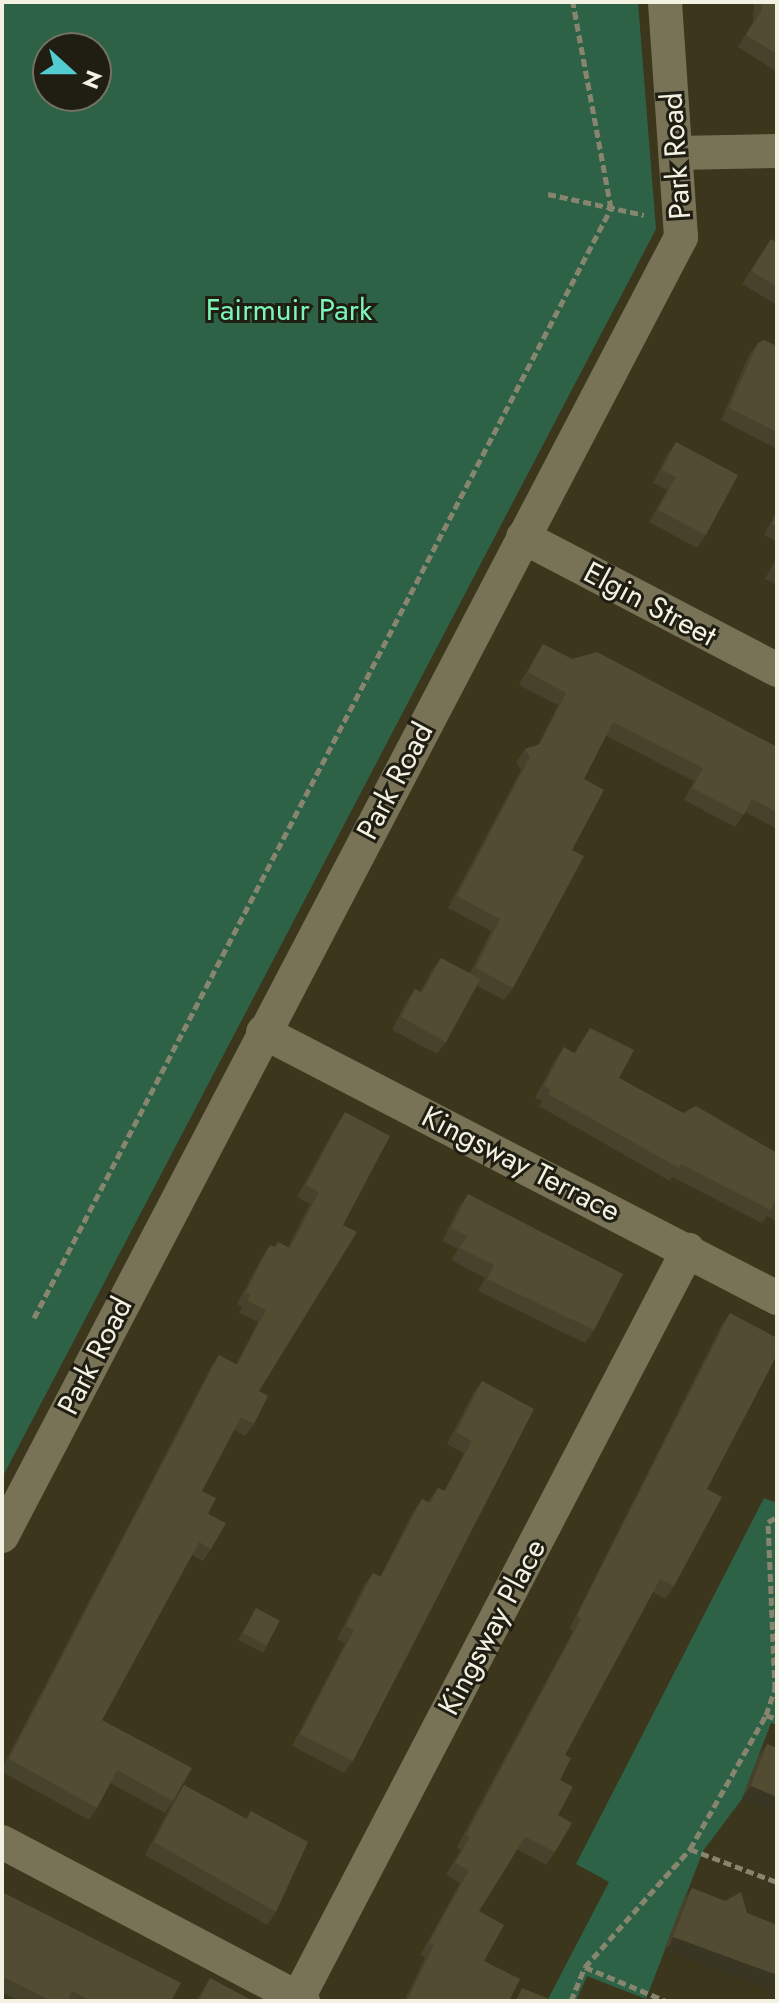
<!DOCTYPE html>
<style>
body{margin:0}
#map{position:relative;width:779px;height:2003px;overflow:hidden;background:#3b361c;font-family:Jost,sans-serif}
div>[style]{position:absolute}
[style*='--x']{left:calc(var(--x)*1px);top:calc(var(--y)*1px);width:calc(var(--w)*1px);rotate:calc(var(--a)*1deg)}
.green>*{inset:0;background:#2e6247}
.path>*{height:5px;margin-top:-2.5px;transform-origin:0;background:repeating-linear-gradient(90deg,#88856f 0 8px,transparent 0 12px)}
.minor>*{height:34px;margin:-17px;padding:0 17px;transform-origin:17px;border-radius:17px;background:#787356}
.wall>*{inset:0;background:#47422b}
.shaded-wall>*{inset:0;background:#393623;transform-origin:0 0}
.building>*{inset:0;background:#524d32;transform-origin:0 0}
span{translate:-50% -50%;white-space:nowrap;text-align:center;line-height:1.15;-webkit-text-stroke:6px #201e12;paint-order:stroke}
.street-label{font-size:30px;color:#f3f1e1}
.park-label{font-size:30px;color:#7cf6b8}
.frame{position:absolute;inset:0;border:4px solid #f3f1e1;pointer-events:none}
.north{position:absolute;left:32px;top:32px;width:80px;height:80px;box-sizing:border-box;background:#201e12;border:2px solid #747265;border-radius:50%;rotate:111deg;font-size:22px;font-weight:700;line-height:32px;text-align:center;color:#f3f1e1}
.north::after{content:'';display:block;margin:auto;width:28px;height:36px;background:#52ccd1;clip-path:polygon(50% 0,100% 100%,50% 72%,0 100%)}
</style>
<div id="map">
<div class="green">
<div style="clip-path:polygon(evenodd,2px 2px,638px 2px,656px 229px,2px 1478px,2px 2px,96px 48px,96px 96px,48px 96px,48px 48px,96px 48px)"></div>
<div style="clip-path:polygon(764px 1498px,777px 1503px,777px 1725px,771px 1723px,742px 1799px,703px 1851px,646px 1999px,587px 1976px,576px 2001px,547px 2001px,609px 1882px,576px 1864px)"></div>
</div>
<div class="path">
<div style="--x:548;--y:194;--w:98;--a:12.3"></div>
<div style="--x:34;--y:1318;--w:1251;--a:-62.53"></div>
<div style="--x:611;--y:208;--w:209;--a:-100.5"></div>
<div style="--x:766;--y:1715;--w:12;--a:20"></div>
<div style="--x:690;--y:1849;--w:93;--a:20.8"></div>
<div style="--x:585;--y:1967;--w:88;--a:22.8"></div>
<div style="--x:571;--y:2001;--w:37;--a:-68"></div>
<div style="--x:585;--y:1967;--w:158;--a:-48.3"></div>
<div style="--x:690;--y:1849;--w:154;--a:-60.4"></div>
<div style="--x:766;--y:1715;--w:28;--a:-71"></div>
<div style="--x:775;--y:1689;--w:167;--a:-92.4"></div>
<div style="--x:768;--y:1522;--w:10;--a:-29"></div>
</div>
<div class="minor">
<div style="--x:677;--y:153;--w:100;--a:-1.1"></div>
<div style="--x:523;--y:537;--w:287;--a:27.6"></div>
<div style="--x:263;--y:1032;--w:579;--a:27.36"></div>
<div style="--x:2;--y:1536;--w:1466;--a:-62.4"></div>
<div style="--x:681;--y:237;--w:236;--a:-93.9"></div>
<div style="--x:2;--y:1842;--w:335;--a:27.8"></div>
<div style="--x:303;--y:2001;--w:6;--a:-149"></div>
<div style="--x:298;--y:1998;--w:844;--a:-62.46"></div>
</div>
<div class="wall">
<div style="clip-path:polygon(754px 2px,777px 2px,777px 72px,738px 47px,753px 22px)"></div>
<div style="clip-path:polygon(771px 239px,777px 243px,777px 305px,742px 284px)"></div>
<div style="clip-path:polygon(758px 343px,777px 346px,777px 449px,721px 420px,749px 355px)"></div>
<div style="clip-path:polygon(676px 442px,706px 535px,697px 548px,649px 522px,667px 490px,653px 483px,667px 455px)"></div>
<div style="clip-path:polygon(777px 510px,777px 542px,764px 535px)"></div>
<div style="clip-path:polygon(777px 556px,777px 585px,765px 579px)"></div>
<div style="clip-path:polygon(543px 644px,572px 659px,777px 747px,777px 829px,745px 812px,735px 827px,684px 800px,694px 781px,606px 736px,584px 779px,572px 850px,513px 988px,504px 1000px,477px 986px,446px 1042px,437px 1054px,392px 1030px,406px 1002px,415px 989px,420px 992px,432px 970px,441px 958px,470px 973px,491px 931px,448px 908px,521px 770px,516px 762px,525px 749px,538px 745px,558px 705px,519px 685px,535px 657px)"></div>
<div style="clip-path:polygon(590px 1028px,619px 1078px,683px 1113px,777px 1153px,777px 1221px,767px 1216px,762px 1223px,672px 1177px,670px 1181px,539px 1106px,542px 1101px,535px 1098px,555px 1060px,564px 1047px,574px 1053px)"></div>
<div style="clip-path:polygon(345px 1112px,343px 1225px,259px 1391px,254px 1424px,245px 1436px,234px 1430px,202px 1491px,208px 1514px,211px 1549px,203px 1561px,192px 1555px,102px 1720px,173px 1801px,165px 1813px,110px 1783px,97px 1808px,89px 1820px,2px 1772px,2px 1768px,211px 1367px,219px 1355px,236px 1364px,258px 1322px,239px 1313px,242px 1307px,237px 1304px,262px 1257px,270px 1245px,274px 1247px,278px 1242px,288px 1247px,310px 1204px,297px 1197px,337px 1124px)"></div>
<div style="clip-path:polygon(468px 1194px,594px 1330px,585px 1343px,478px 1291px,485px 1278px,451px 1260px,458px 1249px,442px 1241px,459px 1207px)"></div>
<div style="clip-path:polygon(730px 1313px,707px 1489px,674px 1586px,666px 1599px,653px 1592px,565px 1755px,560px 1780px,555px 1852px,546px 1865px,517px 1849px,479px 1911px,484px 1961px,509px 2001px,404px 2001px,425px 1958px,420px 1955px,460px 1883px,446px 1875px,461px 1850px,457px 1847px,573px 1631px,569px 1629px,721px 1326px)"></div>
<div style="clip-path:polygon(482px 1381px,534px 1409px,353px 1761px,344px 1773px,292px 1746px,345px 1643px,337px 1639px,364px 1585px,373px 1573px,380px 1577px,413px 1512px,422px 1499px,428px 1502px,438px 1488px,444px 1491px,464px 1453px,447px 1444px,473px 1394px)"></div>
<div style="clip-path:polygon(256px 1608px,267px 1646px,263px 1653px,238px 1640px)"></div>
<div style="clip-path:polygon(767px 1744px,777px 1748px,742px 1799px,758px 1757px)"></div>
<div style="clip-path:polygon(184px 1785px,246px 1819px,251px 1811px,276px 1912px,267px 1925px,145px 1855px,175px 1798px)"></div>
<div style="clip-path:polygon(692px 1888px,725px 1901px,664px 1950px,683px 1901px)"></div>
<div style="clip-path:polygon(2px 1892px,171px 2001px,19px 2001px,2px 1992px)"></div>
<div style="clip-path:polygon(210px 1978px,253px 2001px,196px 2001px)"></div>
</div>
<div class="shaded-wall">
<div style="clip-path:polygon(751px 1786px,777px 1797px,777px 1813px,742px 1799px)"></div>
<div style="left:673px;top:1937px;width:111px;height:16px;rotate:20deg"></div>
</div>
<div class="building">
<div style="clip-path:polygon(762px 2px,777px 2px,777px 54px,746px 35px,762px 10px)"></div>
<div style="clip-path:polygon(771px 239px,777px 243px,777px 287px,751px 271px)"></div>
<div style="clip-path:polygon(764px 340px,777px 346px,777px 432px,729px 408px,758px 343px)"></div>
<div style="clip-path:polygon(676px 442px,738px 475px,706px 535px,658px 510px,676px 477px,662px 470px)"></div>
<div style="clip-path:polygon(777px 514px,777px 526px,772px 524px)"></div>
<div style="clip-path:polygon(543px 644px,572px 659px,597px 652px,777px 747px,777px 812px,752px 799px,744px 815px,692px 788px,703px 768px,613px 722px,584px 779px,604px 790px,572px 850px,584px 856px,513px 988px,476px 968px,500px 919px,457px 896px,530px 757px,525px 749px,540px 744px,566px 693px,528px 672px)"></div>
<div style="clip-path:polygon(441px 958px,480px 979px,446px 1042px,401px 1017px,415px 989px,422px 993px)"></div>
<div style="clip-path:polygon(590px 1028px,634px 1050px,619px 1078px,683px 1113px,696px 1106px,777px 1153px,777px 1204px,774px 1203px,771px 1210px,681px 1164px,679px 1168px,548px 1094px,551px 1089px,544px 1086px,564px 1047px,575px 1054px)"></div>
<div style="clip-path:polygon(345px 1112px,390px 1136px,343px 1225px,357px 1232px,259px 1391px,268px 1396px,254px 1424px,241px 1417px,202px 1491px,216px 1498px,208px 1514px,226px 1523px,211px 1549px,199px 1542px,102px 1720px,192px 1768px,173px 1801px,117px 1770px,97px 1808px,9px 1759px,219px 1355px,237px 1365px,266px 1310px,248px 1301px,250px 1295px,246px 1292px,270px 1245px,275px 1247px,278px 1242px,290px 1248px,319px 1192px,306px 1185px)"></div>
<div style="clip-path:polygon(468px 1194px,623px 1274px,594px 1330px,487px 1279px,494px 1265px,460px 1248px,467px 1236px,451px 1228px)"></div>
<div style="clip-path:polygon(730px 1313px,777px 1338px,777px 1355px,707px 1489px,722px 1497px,674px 1586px,660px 1579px,565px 1755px,571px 1758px,560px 1780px,573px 1787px,558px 1815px,572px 1823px,555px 1852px,525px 1837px,479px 1911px,504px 1925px,484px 1961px,520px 1979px,509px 2001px,407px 2001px,434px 1945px,429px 1943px,469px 1870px,455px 1863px,470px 1837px,466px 1835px,581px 1619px,577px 1616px)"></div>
<div style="clip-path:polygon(482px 1381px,534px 1409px,353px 1761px,300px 1734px,354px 1630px,346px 1626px,373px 1573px,381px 1577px,422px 1499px,430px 1503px,438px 1488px,445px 1491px,472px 1441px,456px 1432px)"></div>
<div style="left:256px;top:1608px;width:27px;height:28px;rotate:28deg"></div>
<div style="clip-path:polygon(767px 1744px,777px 1748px,777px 1797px,751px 1786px)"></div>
<div style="clip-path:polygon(184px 1785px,247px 1819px,251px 1811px,308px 1842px,276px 1912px,154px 1842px)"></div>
<div style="clip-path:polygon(692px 1888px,725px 1901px,741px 1892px,747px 1913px,777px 1925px,777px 1975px,673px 1937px)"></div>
<div style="clip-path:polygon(2px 1892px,181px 1983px,171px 2001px,91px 2001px,72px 1991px,68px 2001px,51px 2001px,2px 1976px)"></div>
<div style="clip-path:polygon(210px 1978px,253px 2001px,199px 2001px)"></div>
<div style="clip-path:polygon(522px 1988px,554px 2001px,516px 2001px)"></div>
</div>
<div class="street-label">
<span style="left:676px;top:156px;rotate:-94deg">Park Road</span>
<span style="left:650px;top:604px;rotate:28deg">Elgin Street</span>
<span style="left:395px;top:781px;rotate:-62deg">Park Road</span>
<span style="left:521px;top:1164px;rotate:27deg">Kingsway Terrace</span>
<span style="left:95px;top:1356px;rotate:-63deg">Park Road</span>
<span style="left:492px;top:1627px;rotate:-62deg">Kingsway Place</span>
</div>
<div class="park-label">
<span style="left:289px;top:310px">Fairmuir Park</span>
</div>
<div class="frame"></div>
<div class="north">N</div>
</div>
